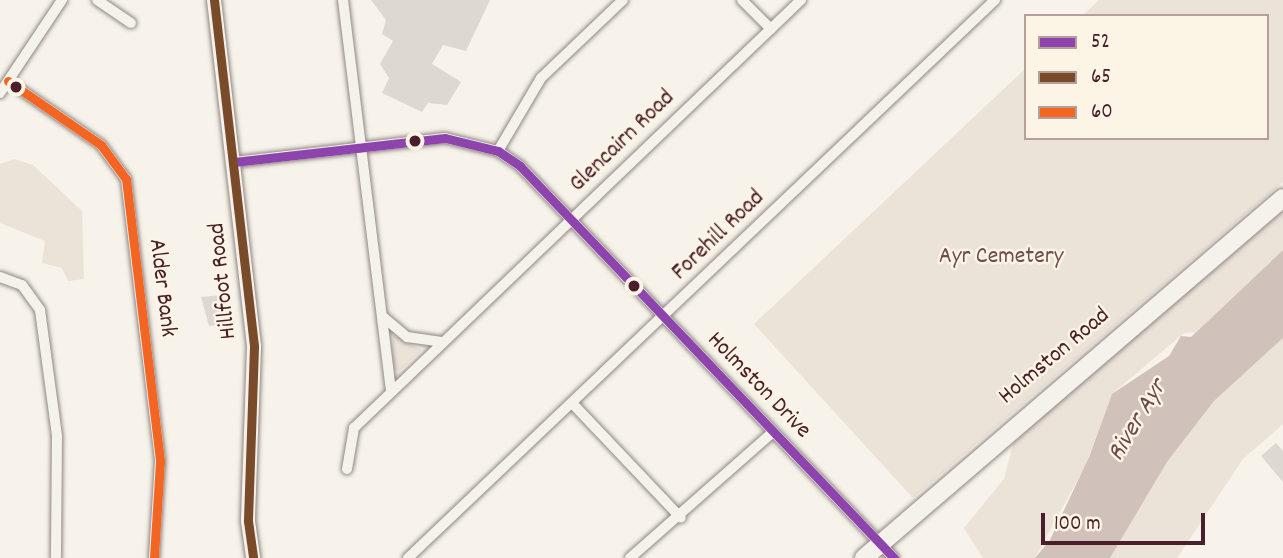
<!DOCTYPE html>
<style>
body{margin:0}
#map{position:relative;width:1283px;height:558px;overflow:hidden;background:#f7f3ea;font-family:Dekko,sans-serif}
div>[style]{position:absolute}
[style*='--x']{left:calc(var(--x)*1px);top:calc(var(--y)*1px);width:calc(var(--w)*1px);rotate:calc(var(--a)*1deg)}
.green>*{inset:0;background:#ebe2d8}
.water>*{inset:0;background:#d0c1ba}
.building>*{inset:0;background:#ddd8d2}
.roads{filter:drop-shadow(0 0 2px #908684) drop-shadow(0 0 2px #908684)}
.minor>*{height:10px;margin:-5px;padding:0 5px;transform-origin:5px;border-radius:5px;background:#f5f2ec}
.tertiary>*{height:14px;margin:-7px;padding:0 7px;transform-origin:7px;border-radius:7px;background:#f5f2ec}
.primary>*{height:18px;margin:-9px;padding:0 9px;transform-origin:9px;border-radius:9px;background:#f5f2ec}
.bus-1>*{height:9px;margin:-4.5px;padding:0 4.5px;transform-origin:4.5px;border-radius:4.5px;background:#8e44ad}
.bus-2>*{height:9px;margin:-4.5px;padding:0 4.5px;transform-origin:4.5px;border-radius:4.5px;background:#7a4b2a}
.bus-3>*{height:9px;margin:-4.5px;padding:0 4.5px;transform-origin:4.5px;border-radius:4.5px;background:#f26522}
.dots>*{width:19px;height:19px;translate:-50% -50%;box-sizing:border-box;border:4px solid #fcf5e5;border-radius:50%}
span{translate:-50% -50%;white-space:nowrap;text-align:center;line-height:1.15;-webkit-text-stroke:5px #fcf5e5;paint-order:stroke}
.street-label{font-size:24px;color:#4a1f2b}
.park-label{font-size:24px;color:#704c53}
.water-label{font-size:26px;color:#6d4950;font-style:italic}
.legend{position:absolute;left:1024px;top:14px;width:245px;height:126px;box-sizing:border-box;background:#fcf5e5;border:2px solid #b59f9b;margin:0;padding:9px 12px;list-style:none;font-size:21px;color:#4a1f2b}
.legend li{display:flex;align-items:center;gap:14px;height:35px}
.legend b{width:35px;border:2px solid #b59f9b}
.scale{position:absolute;left:1041px;top:513px;width:164px;height:32px;box-sizing:border-box;border:4px solid #4a1f2b;border-top:0;padding-left:9px;font-size:21px;line-height:24px;white-space:nowrap;color:#4a1f2b;-webkit-text-stroke:5px #fcf5e5;paint-order:stroke}
</style>
<div id="map">
<div class="green">
<div style="clip-path:polygon(1099px 0,1283px 0,1283px 182px,913px 498px,754px 324px,1026px 68px,1026px 138px,1267px 138px,1267px 16px,1082px 16px)"></div>
<div style="clip-path:polygon(14px 159px,33px 165px,82px 211px,84px 279px,68px 281px,62px 268px,42px 263px,45px 241px,0 223px,0 164px)"></div>
<div style="clip-path:polygon(1283px 211px,1283px 250px,1196px 332px,1184px 333px,1112px 394px,1085px 466px,1035px 558px,983px 558px,964px 528px,1004px 479px,1014px 441px)"></div>
<div style="clip-path:polygon(393px 335px,422px 350px,399px 372px,392px 368px)"></div>
<div style="clip-path:polygon(1283px 338px,1283px 424px,1243px 459px,1177px 558px,1110px 558px,1167px 462px,1214px 401px)"></div>
</div>
<div class="water">
<div style="clip-path:polygon(1283px 250px,1283px 338px,1214px 401px,1167px 462px,1110px 558px,1035px 558px,1050px 540px,1089px 457px,1112px 394px,1169px 356px,1181px 336px,1191px 337px)"></div>
</div>
<div class="building">
<div style="clip-path:polygon(371px 0,490px 0,466px 51px,443px 45px,432px 64px,461px 82px,447px 105px,428px 103px,422px 112px,382px 93px,389px 78px,380px 64px,393px 41px,382px 34px,386px 20px)"></div>
<div style="clip-path:polygon(223px 295px,226px 324px,209px 326px,201px 297px)"></div>
<div style="clip-path:polygon(1276px 443px,1283px 451px,1283px 482px,1261px 456px)"></div>
</div>
<div class="roads">
<div class="minor">
<div style="--x:97;--y:0;--w:41;--a:34.1"></div>
<div style="--x:343;--y:0;--w:393;--a:83"></div>
<div style="--x:742;--y:0;--w:41;--a:45"></div>
<div style="--x:8;--y:81;--w:113;--a:34.5"></div>
<div style="--x:101;--y:145;--w:42;--a:53.7"></div>
<div style="--x:126;--y:179;--w:285;--a:83.1"></div>
<div style="--x:160;--y:462;--w:96;--a:93.6"></div>
<div style="--x:0;--y:93;--w:112;--a:-56.3"></div>
<div style="--x:498;--y:151;--w:85;--a:-59.5"></div>
<div style="--x:541;--y:78;--w:113;--a:-43.6"></div>
<div style="--x:234;--y:162;--w:212;--a:-6.5"></div>
<div style="--x:445;--y:138;--w:55;--a:13.8"></div>
<div style="--x:498;--y:151;--w:27;--a:34"></div>
<div style="--x:520;--y:166;--w:542;--a:46.35"></div>
<div style="--x:0;--y:277;--w:23;--a:20"></div>
<div style="--x:22;--y:285;--w:31;--a:54"></div>
<div style="--x:40;--y:310;--w:127;--a:82.3"></div>
<div style="--x:57;--y:436;--w:122;--a:90.5"></div>
<div style="--x:382;--y:316;--w:33;--a:40"></div>
<div style="--x:407;--y:337;--w:35;--a:8"></div>
<div style="--x:572;--y:403;--w:158;--a:46.5"></div>
<div style="--x:347;--y:469;--w:42;--a:-80.3"></div>
<div style="--x:354;--y:428;--w:619;--a:-43.76"></div>
<div style="--x:408;--y:558;--w:810;--a:-43.55"></div>
<div style="--x:630;--y:558;--w:191;--a:-41.4"></div>
</div>
<div class="tertiary">
<div style="--x:214;--y:0;--w:349;--a:83.4"></div>
<div style="--x:254;--y:347;--w:174;--a:92"></div>
<div style="--x:248;--y:521;--w:37;--a:82"></div>
</div>
<div class="primary">
<div style="--x:864;--y:558;--w:552;--a:-40.67"></div>
</div>
</div>
<div class="bus-1">
<div style="--x:234;--y:162;--w:212;--a:-6.5"></div>
<div style="--x:445;--y:138;--w:55;--a:13.8"></div>
<div style="--x:498;--y:151;--w:27;--a:34"></div>
<div style="--x:520;--y:166;--w:542;--a:46.35"></div>
</div>
<div class="bus-2">
<div style="--x:214;--y:0;--w:349;--a:83.4"></div>
<div style="--x:254;--y:347;--w:174;--a:92"></div>
<div style="--x:248;--y:521;--w:37;--a:82"></div>
</div>
<div class="bus-3">
<div style="--x:8;--y:81;--w:113;--a:34.5"></div>
<div style="--x:101;--y:145;--w:42;--a:53.7"></div>
<div style="--x:126;--y:179;--w:285;--a:83.1"></div>
<div style="--x:160;--y:462;--w:96;--a:93.6"></div>
</div>
<div class="dots">
<div style="left:16px;top:87px;background:#4a1f2b"></div>
<div style="left:415px;top:141px;background:#4a1f2b"></div>
<div style="left:634px;top:286px;background:#4a1f2b"></div>
</div>
<div class="street-label">
<span style="left:623px;top:142px;rotate:-44deg">Glencairn Road</span>
<span style="left:719px;top:236px;rotate:-44deg">Forehill Road</span>
<span style="left:224px;top:281px;rotate:-96deg">Hillfoot Road</span>
<span style="left:161px;top:288px;rotate:83deg">Alder Bank</span>
<span style="left:1055px;top:357px;rotate:-40deg">Holmston Road</span>
<span style="left:758px;top:386px;rotate:46deg">Holmston Drive</span>
</div>
<div class="park-label">
<span style="left:1001px;top:258px">Ayr Cemetery</span>
</div>
<div class="water-label">
<span style="left:1138px;top:421px;rotate:-59deg">River Ayr</span>
</div>
<ul class="legend">
<li><b style="height:9px;background:#8e44ad"></b>52</li>
<li><b style="height:9px;background:#7a4b2a"></b>65</li>
<li><b style="height:9px;background:#f26522"></b>60</li>
</ul>
<div class="scale">100 m</div>
</div>
